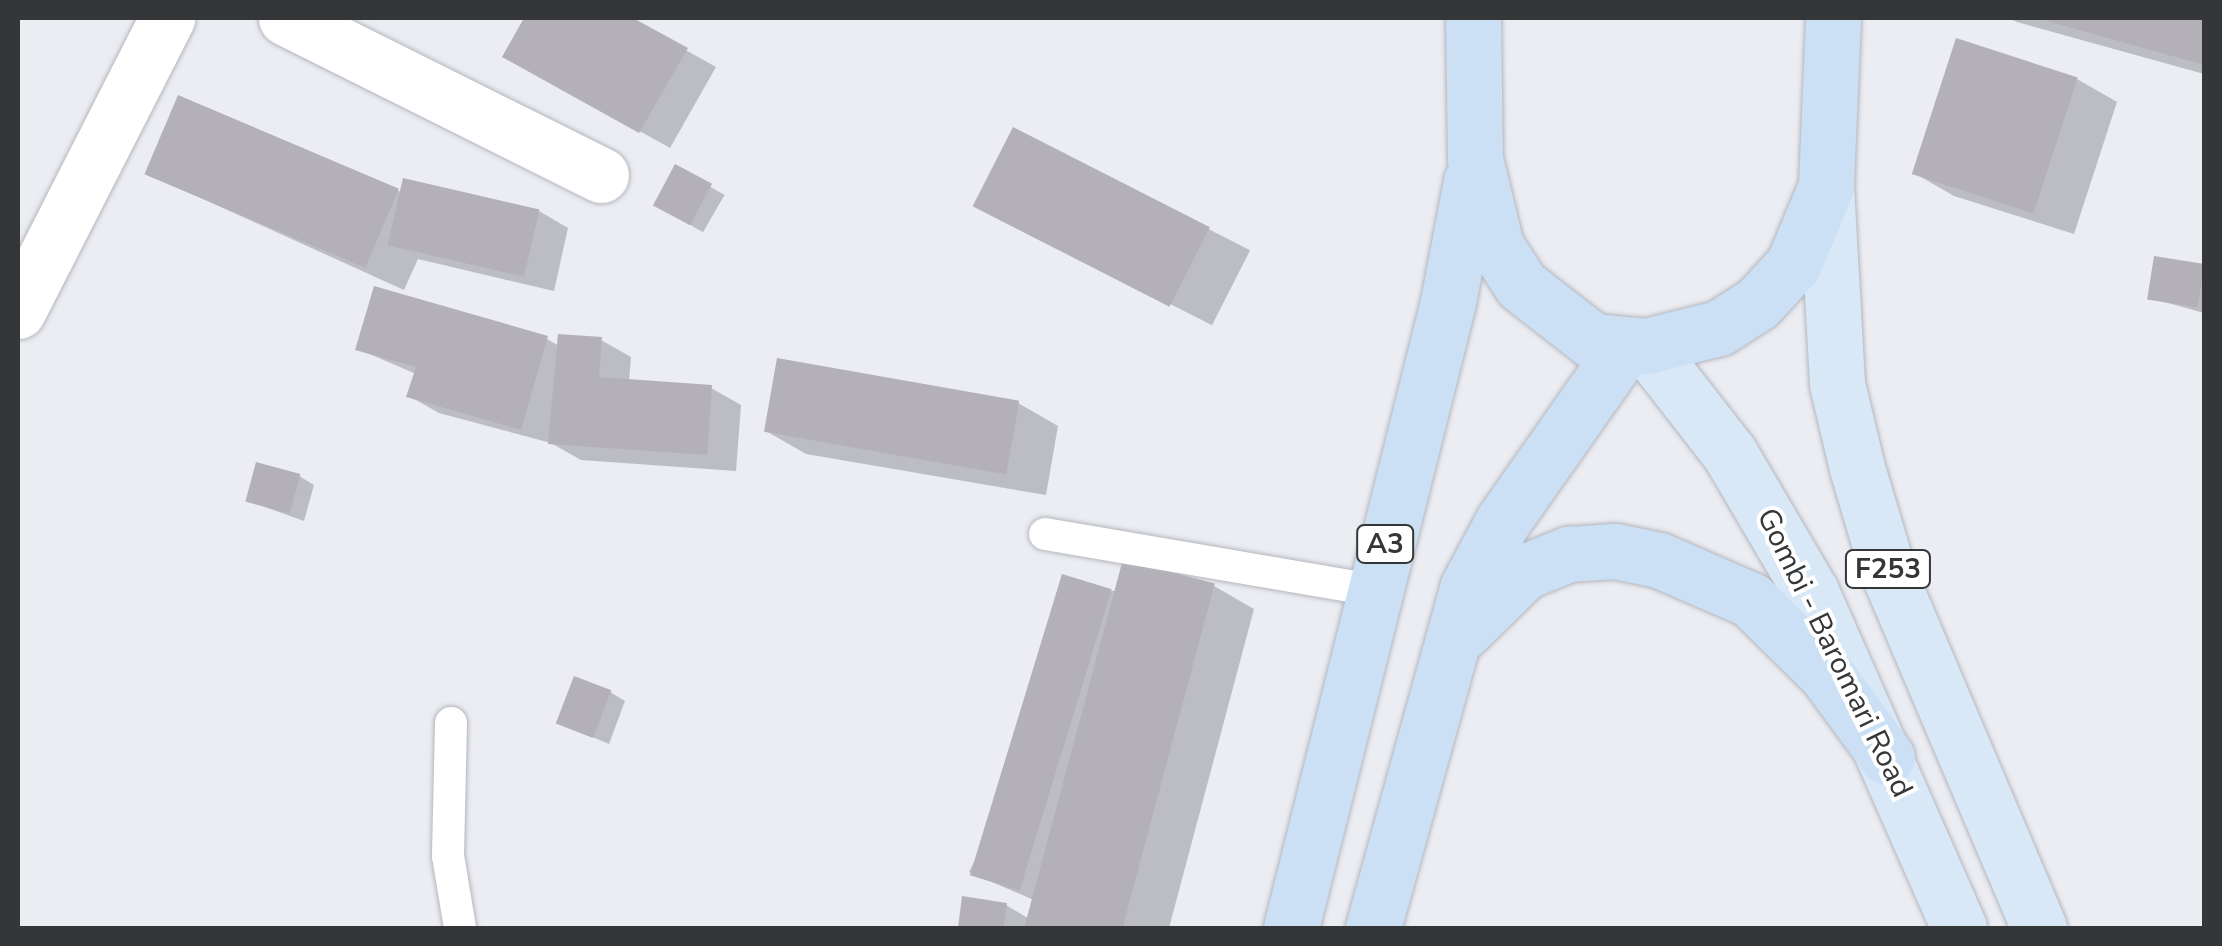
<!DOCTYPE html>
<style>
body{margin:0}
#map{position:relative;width:2222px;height:946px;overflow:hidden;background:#ebedf3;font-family:"Nunito Sans",sans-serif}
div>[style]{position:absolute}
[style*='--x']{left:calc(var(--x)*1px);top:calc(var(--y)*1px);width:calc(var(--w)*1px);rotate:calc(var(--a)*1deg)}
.shadow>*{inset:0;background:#0003;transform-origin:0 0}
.building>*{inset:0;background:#b3b1b7;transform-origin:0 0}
.roads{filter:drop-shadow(0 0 2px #b5b6bc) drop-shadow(0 0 2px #b5b6bc)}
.service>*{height:32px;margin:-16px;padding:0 16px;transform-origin:16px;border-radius:16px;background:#fff}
.minor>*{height:55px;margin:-27.5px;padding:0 27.5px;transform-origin:27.5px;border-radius:27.5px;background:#fff}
.primary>*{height:55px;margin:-27.5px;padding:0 27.5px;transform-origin:27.5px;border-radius:27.5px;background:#d8e8f7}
.trunk>*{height:55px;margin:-27.5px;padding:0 27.5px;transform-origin:27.5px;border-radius:27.5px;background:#cbe0f4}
span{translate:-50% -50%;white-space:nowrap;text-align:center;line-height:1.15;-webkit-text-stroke:8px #fff;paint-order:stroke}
.shield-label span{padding:2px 8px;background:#fff;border:2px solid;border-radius:8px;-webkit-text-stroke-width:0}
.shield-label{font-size:28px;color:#353638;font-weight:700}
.street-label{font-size:30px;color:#353638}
.frame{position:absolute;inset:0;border:20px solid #353638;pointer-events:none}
</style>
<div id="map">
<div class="shadow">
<div style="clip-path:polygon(527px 18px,628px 18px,716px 67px,670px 148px,505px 56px)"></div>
<div style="clip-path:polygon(2009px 18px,2204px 18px,2204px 74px,2017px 22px)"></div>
<div style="clip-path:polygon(2077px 79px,2117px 102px,2074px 234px,1954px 196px,1914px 173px)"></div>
<div style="left:1014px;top:130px;width:265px;height:84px;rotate:27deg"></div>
<div style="left:676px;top:167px;width:56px;height:43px;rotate:30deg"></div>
<div style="clip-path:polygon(146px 173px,398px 191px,539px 211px,568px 228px,554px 291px,418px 259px,404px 290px)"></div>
<div style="clip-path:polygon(2203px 266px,2204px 313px,2150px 298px)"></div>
<div style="clip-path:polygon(547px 339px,559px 346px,601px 340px,631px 357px,629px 382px,711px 388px,741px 405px,736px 471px,581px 460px,551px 443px,439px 413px,409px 396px,416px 374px,358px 349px)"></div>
<div style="clip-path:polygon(1018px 403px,1058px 426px,1046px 495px,806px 454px,766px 431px)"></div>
<div style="clip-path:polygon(299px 476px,314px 485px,304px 521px,248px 501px)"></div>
<div style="clip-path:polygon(1214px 586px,1254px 609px,1169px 928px,961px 928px,965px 899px,1006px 905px,1031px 920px,1036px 901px,969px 872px,1111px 591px)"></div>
<div style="clip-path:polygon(610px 692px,625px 701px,609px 744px,560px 723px)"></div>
</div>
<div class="building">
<div style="clip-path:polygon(524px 18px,633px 18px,688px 48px,639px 133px,502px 57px)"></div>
<div style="clip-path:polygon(2204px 18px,2204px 65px,2040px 19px,2040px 18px)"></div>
<div style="left:1956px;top:38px;width:128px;height:143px;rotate:18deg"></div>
<div style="left:178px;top:95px;width:240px;height:86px;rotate:23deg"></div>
<div style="left:1013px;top:127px;width:221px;height:89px;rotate:27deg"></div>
<div style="left:675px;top:164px;width:42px;height:47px;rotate:28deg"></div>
<div style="left:403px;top:178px;width:140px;height:69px;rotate:13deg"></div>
<div style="left:2154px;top:256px;width:51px;height:44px;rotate:9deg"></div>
<div style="clip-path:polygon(374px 286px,548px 336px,521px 430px,406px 397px,416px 367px,355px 350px)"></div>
<div style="clip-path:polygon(558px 334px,602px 337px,599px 377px,712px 385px,707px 455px,548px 444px)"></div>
<div style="left:777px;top:358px;width:246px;height:75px;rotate:10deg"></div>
<div style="left:256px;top:462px;width:46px;height:41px;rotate:15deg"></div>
<div style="left:1123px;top:559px;width:95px;height:382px;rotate:15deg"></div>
<div style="left:1062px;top:574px;width:52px;height:315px;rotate:17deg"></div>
<div style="left:574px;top:676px;width:40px;height:51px;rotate:21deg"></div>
<div style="clip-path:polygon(962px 896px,1007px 903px,1003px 928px,958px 928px)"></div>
</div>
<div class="roads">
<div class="service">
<div style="--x:1045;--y:534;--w:333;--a:9.7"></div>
<div style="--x:451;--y:723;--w:133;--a:91.3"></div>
<div style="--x:448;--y:856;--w:73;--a:80.5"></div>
</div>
<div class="minor">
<div style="--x:286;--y:18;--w:352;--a:26.5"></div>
<div style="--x:18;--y:311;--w:329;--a:-63"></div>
</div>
<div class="primary">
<div style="--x:1826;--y:186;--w:198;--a:86.8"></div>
<div style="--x:1837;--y:384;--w:86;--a:76.6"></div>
<div style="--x:1857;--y:468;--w:109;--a:73.4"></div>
<div style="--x:1888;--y:572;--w:387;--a:67"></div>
<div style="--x:1646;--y:346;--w:137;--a:52.1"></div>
<div style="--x:1730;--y:454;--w:160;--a:59.6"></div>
<div style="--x:1811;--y:592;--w:367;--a:66.2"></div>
</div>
<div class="trunk">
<div style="--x:1473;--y:18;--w:141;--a:89.2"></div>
<div style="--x:1475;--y:159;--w:89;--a:76.4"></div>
<div style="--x:1496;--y:246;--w:46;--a:57.3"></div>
<div style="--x:1521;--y:285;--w:91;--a:37.9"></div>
<div style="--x:1593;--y:341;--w:53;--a:5.4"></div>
<div style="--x:1646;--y:346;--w:75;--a:-13.9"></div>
<div style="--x:1719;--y:328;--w:46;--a:-32.7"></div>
<div style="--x:1758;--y:303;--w:52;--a:-47.4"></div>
<div style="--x:1793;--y:265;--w:86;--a:-67.3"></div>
<div style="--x:1826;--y:186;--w:168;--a:-87.6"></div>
<div style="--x:1462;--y:633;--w:87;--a:-44.5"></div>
<div style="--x:1524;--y:572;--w:48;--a:-22.2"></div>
<div style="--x:1568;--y:554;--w:47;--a:-3.7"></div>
<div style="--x:1615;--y:551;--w:45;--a:11.6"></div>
<div style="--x:1659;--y:560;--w:100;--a:23.5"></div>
<div style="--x:1751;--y:600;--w:105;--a:44.6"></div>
<div style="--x:1826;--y:674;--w:103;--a:53.7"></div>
<div style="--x:1291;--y:928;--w:645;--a:-75.92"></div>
<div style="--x:1448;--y:302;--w:123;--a:-79.2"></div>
<div style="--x:1373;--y:928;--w:353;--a:-74.5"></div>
<div style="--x:1467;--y:588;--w:76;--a:-61.8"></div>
<div style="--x:1503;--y:521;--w:214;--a:-54.9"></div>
</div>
</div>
<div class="shield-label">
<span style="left:1385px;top:544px">A3</span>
<span style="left:1888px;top:569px">F253</span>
</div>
<div class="street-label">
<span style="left:1834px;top:653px;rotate:64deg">Gombi - Baromari Road</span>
</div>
<div class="frame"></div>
</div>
